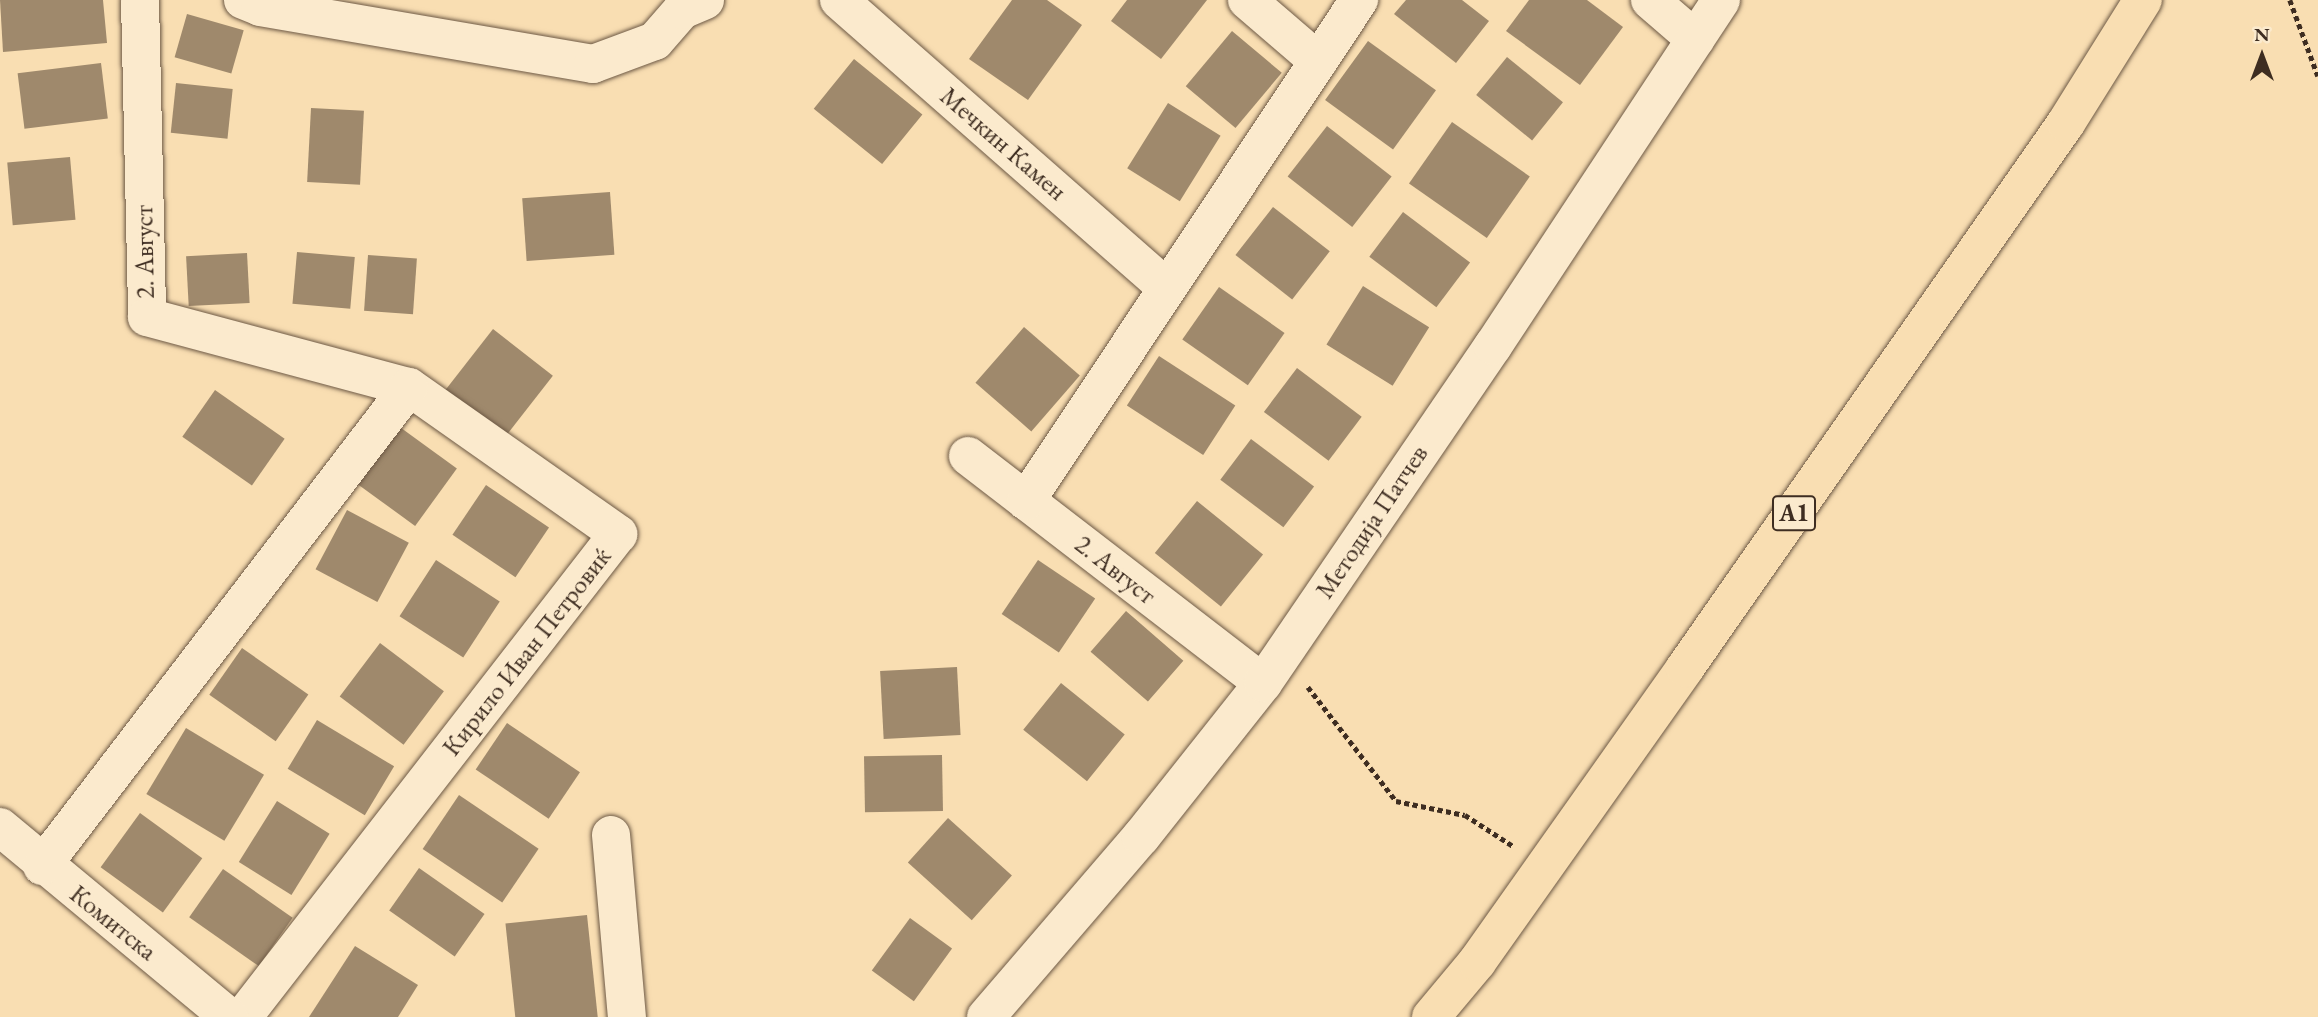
<!DOCTYPE html>
<meta charset="utf-8">
<style>
body{margin:0}
#map{position:relative;width:2318px;height:1017px;overflow:hidden;background:#f9deb2;font-family:"EB Garamond",serif}
div>[style]{position:absolute}
[style*='--x']{left:calc(var(--x)*1px);top:calc(var(--y)*1px);width:calc(var(--w)*1px);rotate:calc(var(--a)*1deg)}
.building>*{inset:0;background:#9f896c;transform-origin:0 0}
.path>*{height:4.5px;margin-top:-2.25px;transform-origin:0;background:repeating-linear-gradient(90deg,#3e2d21 0 5px,transparent 0 8.5px)}
.roads{filter:drop-shadow(0 0 2px #6d5945) drop-shadow(0 0 2px #6d5945)}
.street>*{height:38px;margin:-19px;padding:0 19px;transform-origin:19px;border-radius:19px;background:#fbeacd}
.primary>*{height:38px;margin:-19px;padding:0 19px;transform-origin:19px;border-radius:19px;background:#f9deb2}
span{translate:-50% -50%;white-space:nowrap;text-align:center;line-height:1.15;-webkit-text-stroke:5px #fbeacd;paint-order:stroke}
.shield-label span{padding:2px 5px;background:#fbeacd;border:2px solid;border-radius:5px;-webkit-text-stroke-width:0}
.shield-label{font-size:24px;color:#3e2d21;font-weight:700}
.street-label{font-size:26px;color:#3e2d21}
.north{position:absolute;left:2227px;top:21px;width:70px;height:70px;-webkit-text-stroke:5px #fbeacd;paint-order:stroke;rotate:0deg;font-size:19px;font-weight:700;line-height:28px;text-align:center;color:#3e2d21}
.north::after{content:'';display:block;margin:auto;width:24px;height:32px;background:#3e2d21;clip-path:polygon(50% 0,100% 100%,50% 72%,0 100%)}
</style>
<div id="map">
<div class="building">
<div style="clip-path:polygon(0 0,103px 0,107px 43px,3px 52px)"></div>
<div style="clip-path:polygon(1012px 0,1047px 0,1082px 25px,1028px 100px,969px 59px)"></div>
<div style="clip-path:polygon(1127px 0,1207px 0,1161px 59px,1111px 21px)"></div>
<div style="clip-path:polygon(1406px 0,1462px 0,1489px 21px,1456px 63px,1394px 14px)"></div>
<div style="clip-path:polygon(1529px 0,1587px 0,1623px 27px,1580px 85px,1506px 31px)"></div>
<div style="left:187px;top:14px;width:59px;height:45px;rotate:16deg"></div>
<div style="left:1232px;top:31px;width:65px;height:72px;rotate:40deg"></div>
<div style="left:1368px;top:41px;width:84px;height:73px;rotate:36deg"></div>
<div style="left:1507px;top:57px;width:72px;height:49px;rotate:39deg"></div>
<div style="left:854px;top:59px;width:88px;height:64px;rotate:39deg"></div>
<div style="left:101px;top:63px;width:56px;height:84px;rotate:83deg"></div>
<div style="left:176px;top:83px;width:57px;height:50px;rotate:6deg"></div>
<div style="left:1168px;top:103px;width:62px;height:77px;rotate:32deg"></div>
<div style="left:311px;top:108px;width:53px;height:74px;rotate:3deg"></div>
<div style="left:1452px;top:122px;width:95px;height:75px;rotate:35deg"></div>
<div style="left:1327px;top:126px;width:82px;height:64px;rotate:38deg"></div>
<div style="left:70px;top:157px;width:63px;height:63px;rotate:85deg"></div>
<div style="left:610px;top:192px;width:63px;height:88px;rotate:86deg"></div>
<div style="left:1273px;top:207px;width:72px;height:61px;rotate:38deg"></div>
<div style="left:1403px;top:212px;width:84px;height:56px;rotate:37deg"></div>
<div style="left:297px;top:252px;width:58px;height:52px;rotate:5deg"></div>
<div style="left:247px;top:253px;width:50px;height:61px;rotate:87deg"></div>
<div style="left:368px;top:255px;width:49px;height:56px;rotate:4deg"></div>
<div style="left:1363px;top:286px;width:78px;height:69px;rotate:32deg"></div>
<div style="left:1219px;top:287px;width:80px;height:64px;rotate:35deg"></div>
<div style="left:1024px;top:327px;width:74px;height:74px;rotate:41deg"></div>
<div style="left:493px;top:329px;width:76px;height:77px;rotate:38deg"></div>
<div style="left:1159px;top:356px;width:91px;height:59px;rotate:33deg"></div>
<div style="left:1297px;top:368px;width:81px;height:55px;rotate:37deg"></div>
<div style="left:215px;top:390px;width:85px;height:57px;rotate:35deg"></div>
<div style="left:397px;top:425px;width:74px;height:71px;rotate:36deg"></div>
<div style="left:1251px;top:439px;width:79px;height:51px;rotate:37deg"></div>
<div style="left:486px;top:485px;width:76px;height:60px;rotate:34deg"></div>
<div style="left:1197px;top:501px;width:85px;height:67px;rotate:39deg"></div>
<div style="left:347px;top:510px;width:70px;height:67px;rotate:28deg"></div>
<div style="left:436px;top:560px;width:76px;height:67px;rotate:33deg"></div>
<div style="left:1038px;top:560px;width:69px;height:65px;rotate:34deg"></div>
<div style="left:1126px;top:611px;width:76px;height:54px;rotate:41deg"></div>
<div style="left:380px;top:643px;width:80px;height:67px;rotate:37deg"></div>
<div style="left:242px;top:648px;width:81px;height:57px;rotate:35deg"></div>
<div style="left:957px;top:667px;width:68px;height:77px;rotate:87deg"></div>
<div style="left:1061px;top:683px;width:82px;height:60px;rotate:39deg"></div>
<div style="left:317px;top:720px;width:90px;height:57px;rotate:31deg"></div>
<div style="left:507px;top:723px;width:88px;height:56px;rotate:34deg"></div>
<div style="left:186px;top:728px;width:91px;height:77px;rotate:31deg"></div>
<div style="left:942px;top:755px;width:56px;height:78px;rotate:89deg"></div>
<div style="left:459px;top:795px;width:96px;height:65px;rotate:34deg"></div>
<div style="left:277px;top:801px;width:62px;height:72px;rotate:32deg"></div>
<div style="left:140px;top:813px;width:77px;height:67px;rotate:36deg"></div>
<div style="left:948px;top:818px;width:86px;height:60px;rotate:42deg"></div>
<div style="left:419px;top:868px;width:80px;height:52px;rotate:35deg"></div>
<div style="left:223px;top:869px;width:85px;height:59px;rotate:35deg"></div>
<div style="left:587px;top:915px;width:103px;height:82px;rotate:84deg"></div>
<div style="left:910px;top:918px;width:52px;height:65px;rotate:36deg"></div>
<div style="clip-path:polygon(355px 946px,418px 985px,398px 1017px,309px 1017px)"></div>
</div>
<div class="path">
<div style="--x:2290;--y:0;--w:81;--a:69.8"></div>
<div style="--x:1308;--y:687;--w:144;--a:52.3"></div>
<div style="--x:1396;--y:801;--w:70;--a:11.5"></div>
<div style="--x:1465;--y:815;--w:57;--a:32.9"></div>
</div>
<div class="roads">
<div class="street">
<div style="--x:140;--y:0;--w:317;--a:88.7"></div>
<div style="--x:147;--y:317;--w:271;--a:15"></div>
<div style="--x:409;--y:387;--w:256;--a:35.1"></div>
<div style="--x:618;--y:534;--w:611;--a:127.83"></div>
<div style="--x:243;--y:0;--w:18;--a:22"></div>
<div style="--x:260;--y:7;--w:338;--a:9.7"></div>
<div style="--x:593;--y:64;--w:66;--a:-20.4"></div>
<div style="--x:655;--y:41;--w:41;--a:-48.9"></div>
<div style="--x:682;--y:10;--w:25;--a:-23"></div>
<div style="--x:839;--y:0;--w:436;--a:41.3"></div>
<div style="--x:1247;--y:0;--w:94;--a:40.7"></div>
<div style="--x:1650;--y:0;--w:60;--a:40.9"></div>
<div style="--x:968;--y:456;--w:372;--a:37.6"></div>
<div style="--x:1026;--y:501;--w:602;--a:-56.39"></div>
<div style="--x:0;--y:827;--w:298;--a:39.7"></div>
<div style="--x:611;--y:835;--w:183;--a:85"></div>
<div style="--x:42;--y:866;--w:603;--a:-52.54"></div>
<div style="--x:986;--y:1017;--w:238;--a:-49.3"></div>
<div style="--x:1141;--y:837;--w:196;--a:-51.6"></div>
<div style="--x:1263;--y:683;--w:408;--a:-55.7"></div>
<div style="--x:1493;--y:346;--w:414;--a:-56.6"></div>
</div>
<div class="primary">
<div style="--x:1431;--y:1017;--w:72;--a:-50.1"></div>
<div style="--x:1477;--y:962;--w:360;--a:-54.7"></div>
<div style="--x:1685;--y:668;--w:665;--a:-55.04"></div>
<div style="--x:2066;--y:123;--w:145;--a:-58"></div>
</div>
</div>
<div class="shield-label">
<span style="left:1794px;top:513px">A1</span>
</div>
<div class="street-label">
<span style="left:1003px;top:144px;rotate:41deg">Мечкин Камен</span>
<span style="left:145px;top:252px;rotate:-91deg">2. Август</span>
<span style="left:1372px;top:522px;rotate:-56deg">Методиjа Патчев</span>
<span style="left:1115px;top:570px;rotate:38deg">2. Август</span>
<span style="left:527px;top:652px;rotate:-52deg">Кирило Иван Петровиќ</span>
<span style="left:113px;top:923px;rotate:39deg">Комитска</span>
</div>
<div class="north">N</div>
</div>
